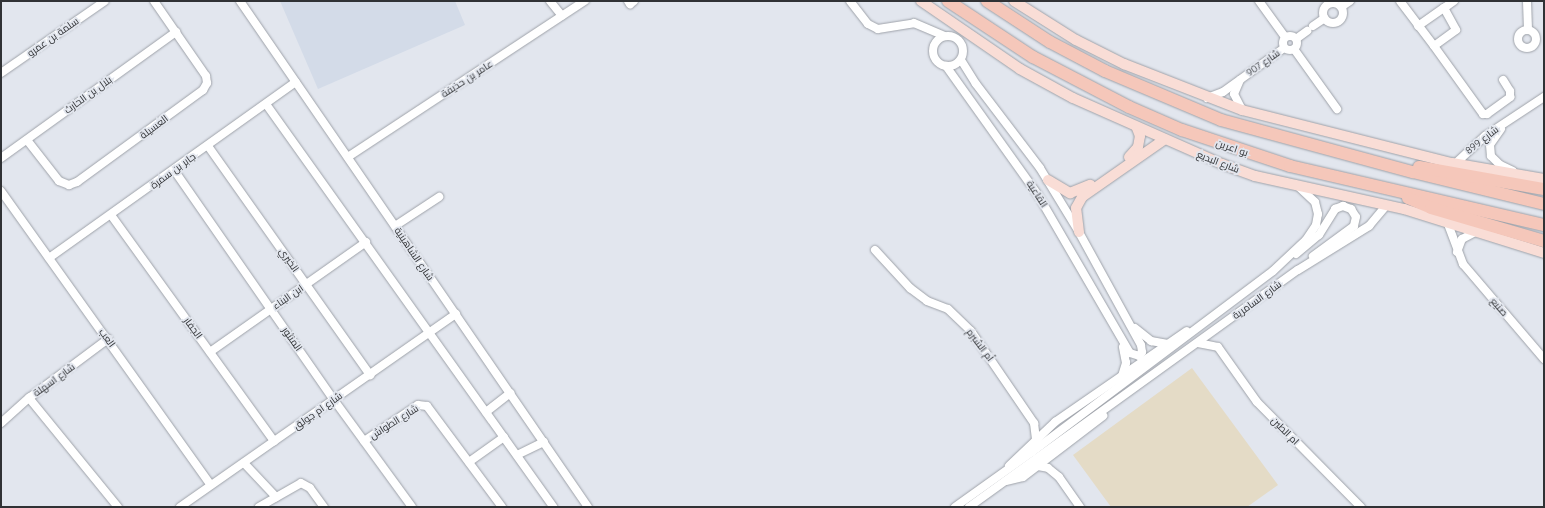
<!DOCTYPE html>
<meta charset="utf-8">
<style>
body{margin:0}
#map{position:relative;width:1545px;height:508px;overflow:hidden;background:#e2e6ee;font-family:Quicksand,Cairo,sans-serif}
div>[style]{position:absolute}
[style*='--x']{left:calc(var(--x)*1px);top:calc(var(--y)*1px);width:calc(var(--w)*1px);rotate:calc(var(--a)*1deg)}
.commercial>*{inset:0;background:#e4dbc6}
.built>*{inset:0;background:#d3dbe8}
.roads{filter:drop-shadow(0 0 1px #9ea2a9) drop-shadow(0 0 1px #9ea2a9)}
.minor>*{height:8px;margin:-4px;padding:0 4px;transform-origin:4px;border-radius:4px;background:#fff}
.minor>.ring{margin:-4px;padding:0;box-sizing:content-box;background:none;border:8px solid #fff;border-radius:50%}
.major>*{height:10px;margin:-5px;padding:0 5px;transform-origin:5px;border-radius:5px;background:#f9ddd6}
.highway>*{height:12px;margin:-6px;padding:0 6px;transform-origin:6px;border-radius:6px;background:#f5c7ba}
span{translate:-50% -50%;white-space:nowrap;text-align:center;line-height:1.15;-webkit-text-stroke:3.5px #e2e6ee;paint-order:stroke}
.street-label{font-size:10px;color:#303235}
.frame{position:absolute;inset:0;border:2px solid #303235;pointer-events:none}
</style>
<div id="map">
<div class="commercial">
<div style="clip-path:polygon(1192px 368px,1278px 485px,1247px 507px,1111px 507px,1073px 455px)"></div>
</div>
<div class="built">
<div style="clip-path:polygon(280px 1px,455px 1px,465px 25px,318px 89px)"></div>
</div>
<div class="roads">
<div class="minor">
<div style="--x:240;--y:1;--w:614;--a:55.48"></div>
<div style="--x:550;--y:1;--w:19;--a:51"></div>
<div style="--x:628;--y:1;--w:4;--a:56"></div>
<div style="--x:630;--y:4;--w:5;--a:-37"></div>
<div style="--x:850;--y:1;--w:29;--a:52"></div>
<div style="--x:868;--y:24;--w:11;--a:27"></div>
<div style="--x:878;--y:29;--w:36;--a:-9"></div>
<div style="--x:914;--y:23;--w:33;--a:23"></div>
<div style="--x:1259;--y:1;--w:44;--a:54.2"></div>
<div style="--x:1400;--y:1;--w:56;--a:52.9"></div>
<div style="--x:1454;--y:1;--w:12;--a:145"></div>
<div style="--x:1444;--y:8;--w:25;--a:61"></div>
<div style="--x:1456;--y:30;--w:27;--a:144"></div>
<div style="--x:1434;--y:46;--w:84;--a:54.2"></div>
<div style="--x:1483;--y:114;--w:4;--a:0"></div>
<div style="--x:1487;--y:114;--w:29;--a:-36"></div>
<div style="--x:1510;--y:97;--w:6;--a:-90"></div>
<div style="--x:1510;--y:91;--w:13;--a:-122"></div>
<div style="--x:1527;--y:1;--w:28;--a:88"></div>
<div class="ring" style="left:1323px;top:3px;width:12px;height:12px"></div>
<div style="--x:1341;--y:7;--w:11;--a:-34"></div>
<div style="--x:1313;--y:26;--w:14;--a:-34"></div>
<div style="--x:1418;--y:26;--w:32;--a:-35"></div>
<div class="ring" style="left:1518px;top:30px;width:10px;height:10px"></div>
<div class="ring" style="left:1283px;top:36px;width:6px;height:6px"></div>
<div class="ring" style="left:933px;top:36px;width:22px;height:22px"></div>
<div style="--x:1296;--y:39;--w:14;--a:-36"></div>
<div style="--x:1294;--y:49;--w:74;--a:54.4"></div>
<div style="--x:946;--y:66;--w:158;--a:54.5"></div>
<div style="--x:1038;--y:195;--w:183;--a:59.8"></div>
<div style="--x:1130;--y:353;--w:9;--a:18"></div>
<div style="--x:1139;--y:356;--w:5;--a:-53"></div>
<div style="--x:1142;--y:352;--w:7;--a:-98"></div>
<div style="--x:1141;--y:345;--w:129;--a:-118.8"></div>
<div style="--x:1079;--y:232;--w:75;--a:-121.4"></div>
<div style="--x:1040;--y:168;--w:106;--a:-127.3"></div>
<div style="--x:976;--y:84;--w:28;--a:-122"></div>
<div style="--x:1;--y:73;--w:126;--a:-34.7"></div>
<div style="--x:1240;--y:80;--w:15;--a:113"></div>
<div style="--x:1234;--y:94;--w:18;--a:63"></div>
<div style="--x:1207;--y:98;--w:17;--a:-21"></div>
<div style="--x:1223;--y:92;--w:75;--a:-35.8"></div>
<div style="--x:266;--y:104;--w:495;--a:54.5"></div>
<div style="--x:1501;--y:129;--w:19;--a:125"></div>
<div style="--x:1490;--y:145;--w:11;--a:85"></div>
<div style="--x:1491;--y:156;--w:13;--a:45"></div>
<div style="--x:1500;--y:165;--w:14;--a:25"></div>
<div style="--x:27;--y:140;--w:52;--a:52"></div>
<div style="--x:59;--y:181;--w:11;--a:22"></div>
<div style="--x:69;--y:185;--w:9;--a:-21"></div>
<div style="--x:77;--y:182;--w:156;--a:-36.1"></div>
<div style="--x:203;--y:90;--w:8;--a:-60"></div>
<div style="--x:207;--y:83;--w:7;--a:-98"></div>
<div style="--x:206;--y:76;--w:91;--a:-124.7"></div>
<div style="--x:208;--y:146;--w:281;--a:54.7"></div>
<div style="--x:348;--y:157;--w:284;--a:-33.4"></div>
<div style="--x:1;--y:158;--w:216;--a:-35.8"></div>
<div style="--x:1456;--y:163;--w:40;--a:-43"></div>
<div style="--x:1485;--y:136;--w:71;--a:-33.5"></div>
<div style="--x:174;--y:170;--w:280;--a:55.2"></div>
<div style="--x:334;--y:400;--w:132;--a:53.9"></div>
<div style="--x:1;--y:191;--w:361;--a:54.5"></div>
<div style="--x:111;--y:215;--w:279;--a:54.2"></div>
<div style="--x:1448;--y:224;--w:43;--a:69.4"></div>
<div style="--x:1463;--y:264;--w:125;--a:49.5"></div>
<div style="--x:395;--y:226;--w:53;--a:-33.4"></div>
<div style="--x:875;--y:250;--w:52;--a:47.4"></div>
<div style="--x:910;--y:288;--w:21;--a:37"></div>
<div style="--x:927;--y:301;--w:22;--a:21"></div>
<div style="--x:948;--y:309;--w:32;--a:44"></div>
<div style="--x:971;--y:331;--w:112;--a:55.6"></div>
<div style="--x:1034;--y:423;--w:16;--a:83"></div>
<div style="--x:1457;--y:252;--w:14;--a:-69"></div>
<div style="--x:1462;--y:239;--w:15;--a:-28"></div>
<div style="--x:1296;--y:254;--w:30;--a:-40"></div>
<div style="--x:1319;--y:235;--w:31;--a:-58"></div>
<div style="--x:1335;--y:209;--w:9;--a:-21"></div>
<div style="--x:1343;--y:206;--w:9;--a:21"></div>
<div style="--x:1351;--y:209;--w:9;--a:58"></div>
<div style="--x:1356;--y:217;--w:9;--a:103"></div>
<div style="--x:1354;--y:226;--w:51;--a:143.8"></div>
<div style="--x:49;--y:258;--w:303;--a:-35.5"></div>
<div style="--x:1135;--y:328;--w:21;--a:39"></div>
<div style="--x:1151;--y:341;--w:17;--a:10"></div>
<div style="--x:1198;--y:343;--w:20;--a:11"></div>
<div style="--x:1218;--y:347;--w:67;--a:54.7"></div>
<div style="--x:1257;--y:402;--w:148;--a:45.3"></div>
<div style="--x:210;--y:352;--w:191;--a:-35.2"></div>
<div style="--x:1122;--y:376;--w:14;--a:-73"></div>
<div style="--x:1126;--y:363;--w:16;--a:-101"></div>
<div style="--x:29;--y:398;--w:141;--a:50.8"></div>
<div style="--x:486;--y:412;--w:31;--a:-38"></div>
<div style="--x:1;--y:423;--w:38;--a:-42"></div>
<div style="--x:29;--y:398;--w:99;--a:-36.8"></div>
<div style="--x:364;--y:441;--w:65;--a:-33.7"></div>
<div style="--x:418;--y:405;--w:9;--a:6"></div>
<div style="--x:427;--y:406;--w:126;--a:53.4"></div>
<div style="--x:517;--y:455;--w:30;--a:-26"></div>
<div style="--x:469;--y:462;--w:43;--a:-35.5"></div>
<div style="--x:244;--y:463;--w:47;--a:46.7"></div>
<div style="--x:1009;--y:466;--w:64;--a:-43.7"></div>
<div style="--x:1055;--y:422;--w:160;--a:-34.6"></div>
<div style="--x:1038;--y:466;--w:10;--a:11"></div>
<div style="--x:1048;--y:468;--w:14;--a:39"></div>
<div style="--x:1059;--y:477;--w:37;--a:55"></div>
<div style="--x:1006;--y:481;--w:17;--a:-13"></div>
<div style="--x:1023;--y:477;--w:101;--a:-37.3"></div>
<div style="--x:180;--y:507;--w:337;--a:-35"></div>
<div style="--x:259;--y:507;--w:48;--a:-29.7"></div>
<div style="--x:301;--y:483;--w:10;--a:29"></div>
<div style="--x:310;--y:488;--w:24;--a:54"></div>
<div style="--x:955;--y:507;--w:95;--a:-35.5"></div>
<div style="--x:1032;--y:452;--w:301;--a:-36.9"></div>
<div style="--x:1273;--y:271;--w:45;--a:-43.2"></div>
<div style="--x:1306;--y:240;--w:18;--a:-56"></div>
<div style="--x:1316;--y:225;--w:11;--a:-80"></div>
<div style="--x:1318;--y:214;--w:12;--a:-104"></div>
<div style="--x:1315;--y:202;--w:23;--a:-137"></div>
<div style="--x:969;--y:507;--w:405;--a:-35.8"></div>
<div style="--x:1298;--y:270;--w:84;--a:-31.8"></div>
<div style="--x:1369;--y:226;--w:26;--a:-50"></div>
</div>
<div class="major">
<div style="--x:921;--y:1;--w:120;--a:34.5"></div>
<div style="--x:1020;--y:69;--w:60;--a:28.7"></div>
<div style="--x:1073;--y:98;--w:163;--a:23.9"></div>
<div style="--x:1222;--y:164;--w:35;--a:20"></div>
<div style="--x:1255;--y:176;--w:153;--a:12.5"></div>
<div style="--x:1404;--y:209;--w:147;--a:17.4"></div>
<div style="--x:1014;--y:1;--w:73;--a:32.2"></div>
<div style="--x:1076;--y:40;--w:54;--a:26.6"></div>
<div style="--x:1124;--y:64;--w:127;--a:21.3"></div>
<div style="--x:1242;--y:110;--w:217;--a:14.2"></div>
<div style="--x:1452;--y:163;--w:93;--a:9.9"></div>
<div style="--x:1129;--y:157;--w:13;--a:-48"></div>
<div style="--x:1138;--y:147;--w:11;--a:-80"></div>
<div style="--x:1140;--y:136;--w:9;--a:-111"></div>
<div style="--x:1048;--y:180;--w:26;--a:31"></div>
<div style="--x:1070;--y:193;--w:22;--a:-22"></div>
<div style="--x:1079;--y:232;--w:24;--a:-97"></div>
<div style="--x:1076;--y:208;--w:13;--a:-61"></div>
<div style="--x:1082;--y:197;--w:101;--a:-34.9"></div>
</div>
<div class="highway">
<div style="--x:948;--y:1;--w:102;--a:33.4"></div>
<div style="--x:1033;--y:57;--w:108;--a:27.5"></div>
<div style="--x:1129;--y:107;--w:58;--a:23.5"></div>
<div style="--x:1182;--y:130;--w:114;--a:18.4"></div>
<div style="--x:1290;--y:166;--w:261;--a:13.1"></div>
<div style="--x:987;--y:1;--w:75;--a:33.1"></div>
<div style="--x:1050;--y:42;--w:62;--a:27.8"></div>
<div style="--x:1105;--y:71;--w:126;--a:22.9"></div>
<div style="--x:1221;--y:120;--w:199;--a:15.2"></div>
<div style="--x:1413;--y:172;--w:135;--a:13.7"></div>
<div style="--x:1419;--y:167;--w:127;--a:10"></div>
<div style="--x:1408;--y:198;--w:25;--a:23"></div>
<div style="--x:1431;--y:208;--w:118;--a:16.3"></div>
</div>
</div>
<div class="street-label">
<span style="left:53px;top:37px;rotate:-35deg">سلمة بن عمرو</span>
<span style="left:1263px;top:63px;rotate:-35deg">شارع 907</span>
<span style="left:467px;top:79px;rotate:-33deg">عامر بن حذيفة</span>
<span style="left:88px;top:95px;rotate:-36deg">بلال بن الحارث</span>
<span style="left:154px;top:127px;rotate:-37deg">العسيلة</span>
<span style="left:1482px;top:140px;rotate:-38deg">شارع 899</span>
<span style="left:1232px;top:148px;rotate:19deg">بو اعرين</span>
<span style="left:1218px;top:162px;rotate:21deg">شارع البديع</span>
<span style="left:173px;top:171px;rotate:-36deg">جابر بن سمرة</span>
<span style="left:1037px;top:194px;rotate:57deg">القاعية</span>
<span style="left:414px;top:254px;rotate:56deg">شارع الشاهينية</span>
<span style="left:289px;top:260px;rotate:55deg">الخيري</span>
<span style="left:288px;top:297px;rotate:-35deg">ابن البناء</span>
<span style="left:1257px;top:300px;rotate:-36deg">شارع السامرية</span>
<span style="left:1499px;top:307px;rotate:49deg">صنيع</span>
<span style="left:193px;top:328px;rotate:54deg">الجفار</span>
<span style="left:107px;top:338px;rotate:54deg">العب</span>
<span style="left:292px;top:339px;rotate:55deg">المنثور</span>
<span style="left:980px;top:345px;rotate:53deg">أم الشبرم</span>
<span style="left:54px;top:380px;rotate:-36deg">شارع اسهلة</span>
<span style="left:318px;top:411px;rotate:-35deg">شارع ام جولق</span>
<span style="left:394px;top:422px;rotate:-32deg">شارع الطواش</span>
<span style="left:1285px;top:431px;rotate:45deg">ام الطين</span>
</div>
<div class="frame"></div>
</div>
